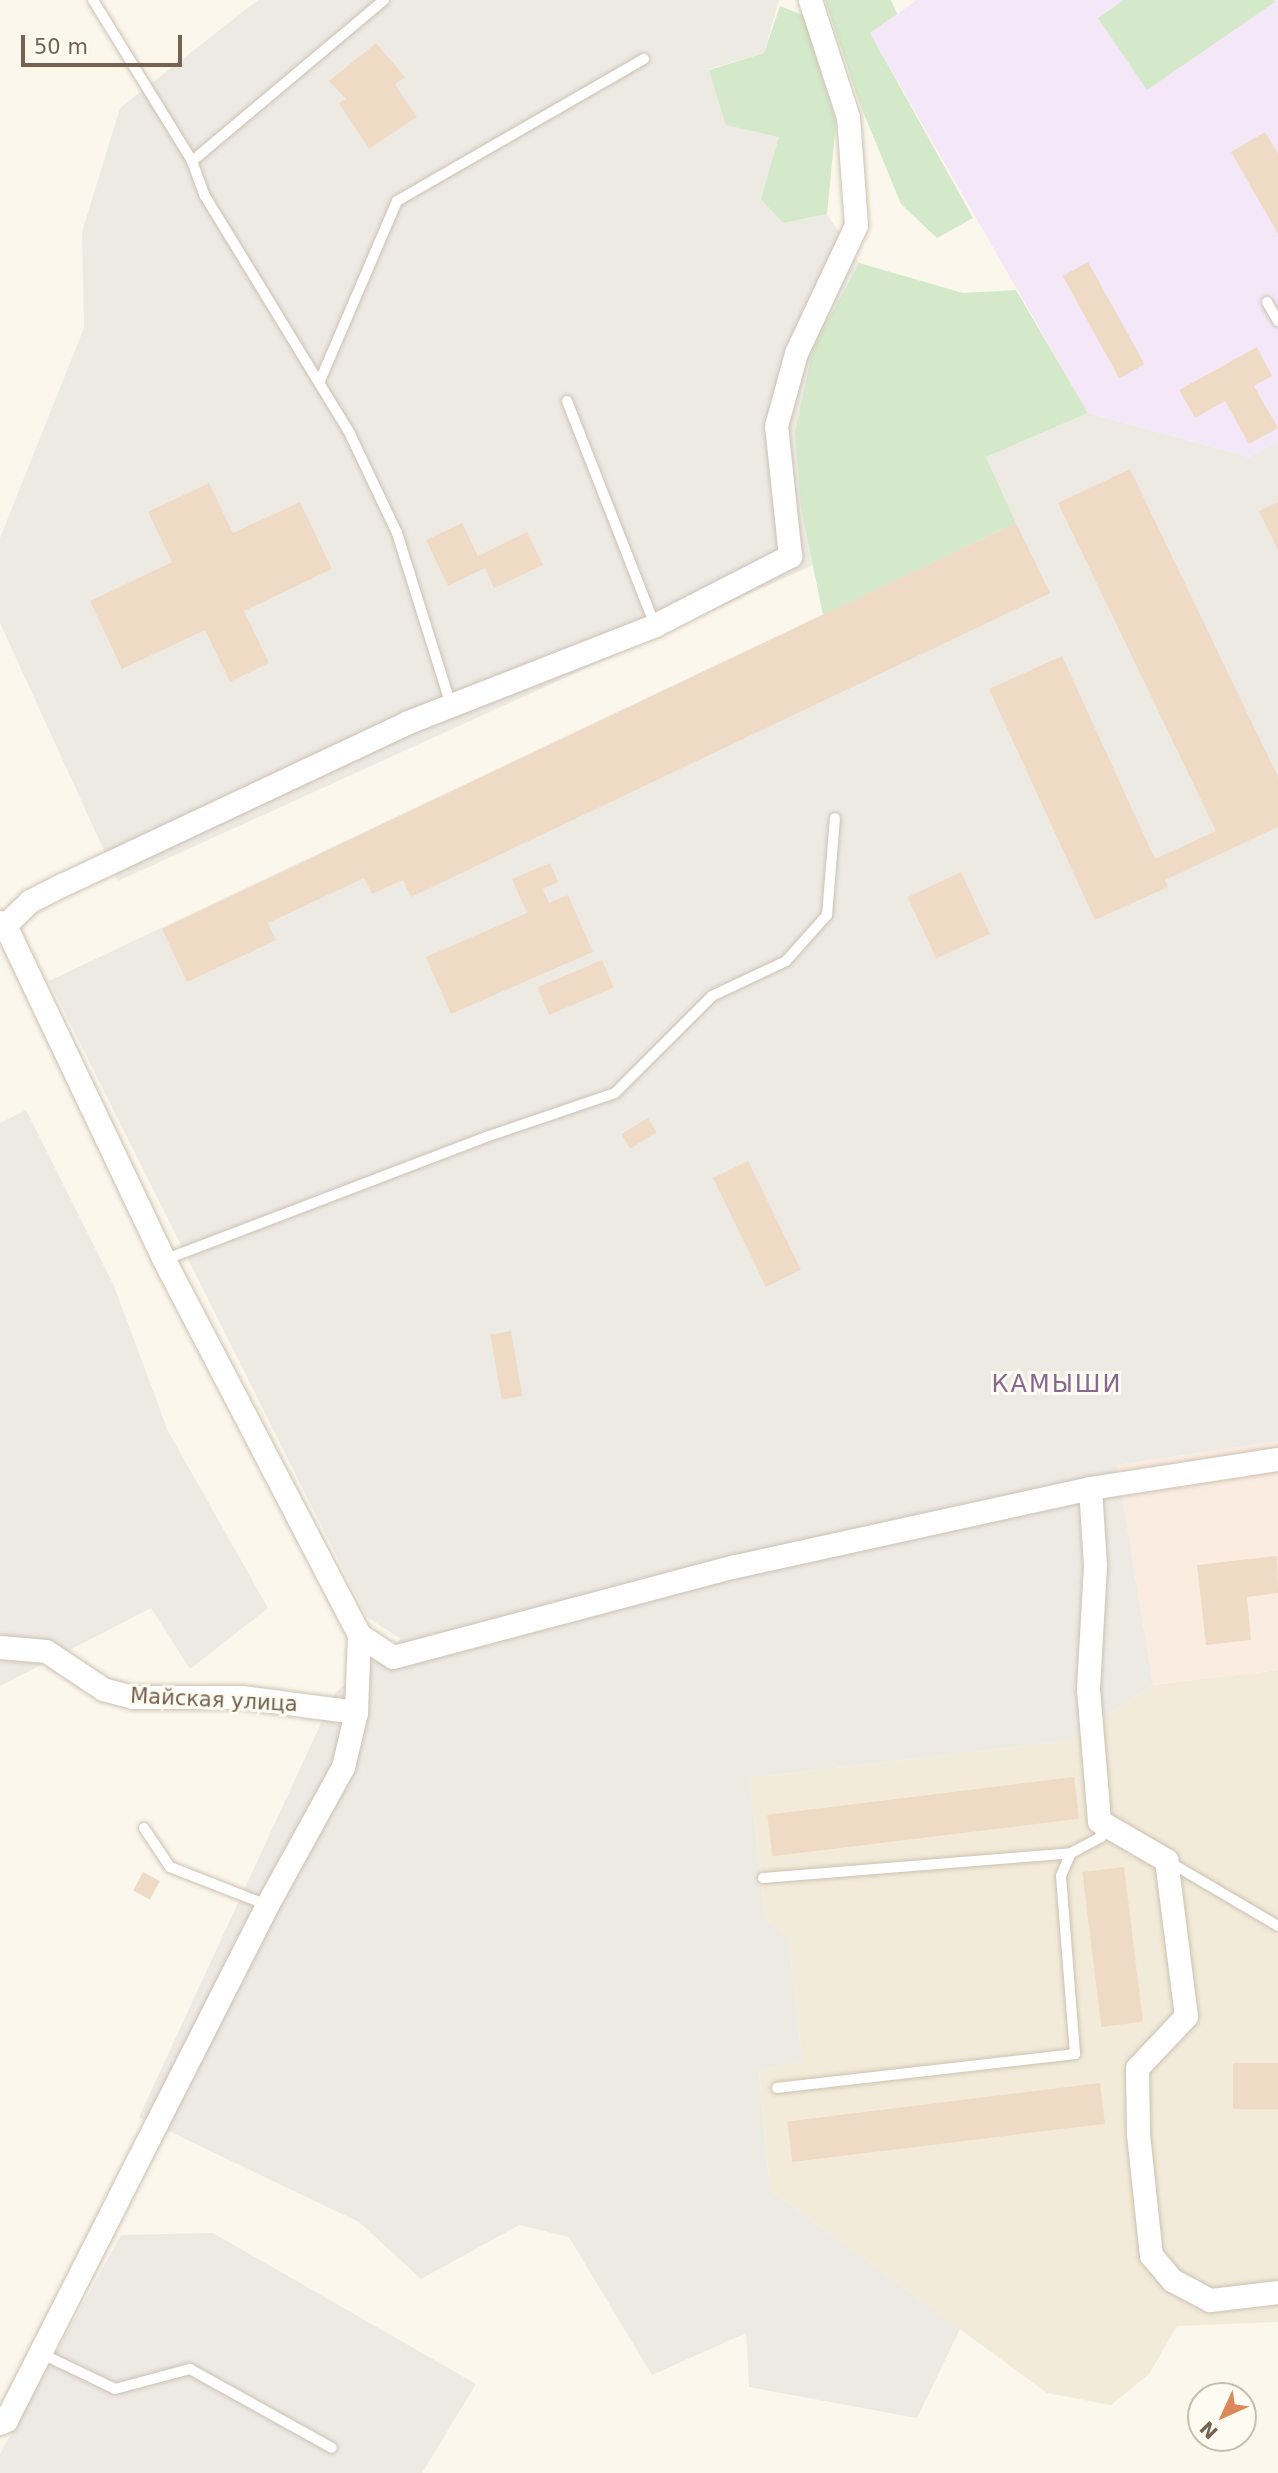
<!DOCTYPE html>
<meta charset="utf-8">
<style>
body{margin:0}
#map{position:relative;width:1278px;height:2473px;overflow:hidden;background:#fbf7ec;font-family:"DejaVu Sans",sans-serif}
div>[style]{position:absolute}
[style*='--x']{left:calc(var(--x)*1px);top:calc(var(--y)*1px);width:calc(var(--w)*1px);rotate:calc(var(--a)*1deg)}
.residential>*{inset:0;background:#f3ebda}
.commercial>*{inset:0;background:#fbece1}
.industrial>*{inset:0;background:#edeae4}
.education>*{inset:0;background:#f4e8f8}
.green>*{inset:0;background:#d3e9ca}
.building>*{inset:0;background:#efdbc5;transform-origin:0 0}
.roads{filter:drop-shadow(0 0 2px #cdc1b2) drop-shadow(0 0 2px #cdc1b2)}
.lane>*{height:10px;margin:-5px;padding:0 5px;transform-origin:5px;border-radius:5px;background:#fff}
.street>*{height:23px;margin:-11.5px;padding:0 11.5px;transform-origin:11.5px;border-radius:11.5px;background:#fff}
span{translate:-50% -50%;white-space:nowrap;text-align:center;line-height:1.15;-webkit-text-stroke:6px #fefbf2;paint-order:stroke}
.street-label{font-size:21px;color:#756250}
.quarter-label{font-size:24px;color:#896890;letter-spacing:2px}
.north{position:absolute;left:1187px;top:2382px;width:70px;height:70px;box-sizing:border-box;background:#fefbf2;border:2px solid #c7beb1;border-radius:50%;rotate:225deg;font-size:19px;font-weight:700;line-height:28px;text-align:center;color:#756250}
.north::after{content:'';display:block;margin:auto;width:24px;height:32px;background:#db895b;clip-path:polygon(50% 0,100% 100%,50% 72%,0 100%)}
.scale{position:absolute;left:21px;top:35px;width:161px;height:32px;box-sizing:border-box;border:4px solid #756250;border-top:0;padding-left:9px;font-size:21px;line-height:24px;white-space:nowrap;color:#756250;-webkit-text-stroke:5px #fefbf2;paint-order:stroke}
</style>
<div id="map">
<div class="residential">
<div style="clip-path:polygon(1278px 1670px,1278px 2322px,1177px 2326px,1149px 2374px,1111px 2405px,1047px 2393px,770px 2190px,759px 2071px,802px 2061px,789px 1942px,765px 1917px,750px 1778px,1068px 1741px,1153px 1685px)"></div>
</div>
<div class="commercial">
<div style="clip-path:polygon(1278px 1441px,1278px 1670px,1153px 1685px,1117px 1465px)"></div>
</div>
<div class="industrial">
<div style="clip-path:polygon(258px 0,779px 0,764px 53px,709px 69px,779px 136px,783px 223px,827px 214px,859px 263px,813px 348px,801px 508px,813px 565px,118px 881px,0 623px,0 538px,84px 328px,82px 232px,120px 108px)"></div>
<div style="clip-path:polygon(1088px 413px,1249px 457px,1278px 442px,1278px 1441px,1117px 1465px,1153px 1685px,1068px 1741px,750px 1778px,765px 1917px,789px 1941px,802px 2061px,759px 2071px,770px 2190px,960px 2329px,917px 2418px,749px 2387px,746px 2333px,652px 2375px,569px 2237px,519px 2225px,421px 2279px,359px 2222px,139px 2117px,335px 1693px,401px 1639px,367px 1617px,49px 981px,1016px 523px,986px 457px)"></div>
<div style="clip-path:polygon(26px 1110px,114px 1286px,168px 1431px,268px 1608px,190px 1669px,151px 1608px,0 1686px,0 1123px)"></div>
<div style="clip-path:polygon(213px 2233px,476px 2384px,422px 2473px,0 2473px,0 2454px,121px 2235px)"></div>
</div>
<div class="education">
<div style="clip-path:polygon(917px 0,1278px 0,1278px 442px,1249px 457px,1088px 413px,870px 33px)"></div>
</div>
<div class="green">
<div style="clip-path:polygon(825px 0,891px 0,897px 14px,870px 33px,973px 218px,937px 238px,901px 204px,859px 102px)"></div>
<div style="clip-path:polygon(1124px 0,1274px 0,1275px 2px,1147px 90px,1098px 18px)"></div>
<div style="clip-path:polygon(780px 6px,803px 15px,836px 122px,827px 214px,783px 223px,761px 199px,779px 137px,726px 125px,709px 70px,764px 53px)"></div>
<div style="clip-path:polygon(859px 263px,963px 293px,1016px 290px,1088px 413px,986px 457px,1016px 523px,823px 615px,801px 508px,795px 433px,813px 348px)"></div>
</div>
<div class="building">
<div style="clip-path:polygon(376px 43px,405px 77px,395px 84px,417px 117px,369px 149px,339px 103px,346px 99px,329px 81px)"></div>
<div style="clip-path:polygon(1265px 132px,1278px 154px,1278px 234px,1231px 152px)"></div>
<div style="left:1088px;top:262px;width:117px;height:29px;rotate:61deg"></div>
<div style="clip-path:polygon(1257px 347px,1272px 376px,1254px 386px,1278px 428px,1249px 444px,1225px 401px,1195px 418px,1179px 390px)"></div>
<div style="clip-path:polygon(1130px 469px,1278px 777px,1278px 827px,1165px 880px,1168px 887px,1095px 920px,989px 689px,1062px 656px,1155px 859px,1216px 831px,1058px 503px)"></div>
<div style="clip-path:polygon(209px 483px,233px 533px,300px 502px,332px 569px,244px 611px,269px 663px,230px 682px,205px 630px,122px 669px,90px 601px,172px 562px,148px 512px)"></div>
<div style="clip-path:polygon(1278px 502px,1278px 550px,1259px 511px)"></div>
<div style="clip-path:polygon(462px 523px,478px 556px,527px 532px,543px 565px,494px 588px,485px 568px,448px 586px,426px 540px)"></div>
<div style="clip-path:polygon(1016px 523px,1050px 593px,411px 897px,403px 880px,372px 894px,364px 878px,268px 923px,276px 940px,187px 982px,162px 929px)"></div>
<div style="clip-path:polygon(550px 863px,558px 882px,543px 889px,549px 903px,568px 895px,593px 952px,451px 1014px,426px 957px,527px 913px,512px 879px)"></div>
<div style="left:961px;top:872px;width:68px;height:59px;rotate:65deg"></div>
<div style="left:602px;top:960px;width:30px;height:70px;rotate:67deg"></div>
<div style="left:648px;top:1118px;width:17px;height:31px;rotate:59deg"></div>
<div style="left:748px;top:1161px;width:121px;height:39px;rotate:64deg"></div>
<div style="left:511px;top:1331px;width:66px;height:21px;rotate:80deg"></div>
<div style="clip-path:polygon(1277px 1556px,1278px 1593px,1247px 1597px,1251px 1640px,1206px 1645px,1197px 1565px)"></div>
<div style="left:1074px;top:1777px;width:42px;height:309px;rotate:83deg"></div>
<div style="left:1124px;top:1867px;width:156px;height:42px;rotate:83deg"></div>
<div style="left:143px;top:1872px;width:19px;height:21px;rotate:28deg"></div>
<div style="left:1278px;top:2063px;width:46px;height:45px;rotate:90deg"></div>
<div style="left:1100px;top:2083px;width:41px;height:315px;rotate:83deg"></div>
</div>
<div class="roads">
<div class="lane">
<div style="--x:93;--y:0;--w:189;--a:58.4"></div>
<div style="--x:384;--y:0;--w:251;--a:140"></div>
<div style="--x:192;--y:161;--w:37;--a:70"></div>
<div style="--x:205;--y:196;--w:279;--a:58.6"></div>
<div style="--x:350;--y:434;--w:110;--a:64.6"></div>
<div style="--x:397;--y:533;--w:180;--a:72.6"></div>
<div style="--x:1267;--y:302;--w:22;--a:60"></div>
<div style="--x:319;--y:383;--w:198;--a:-66.8"></div>
<div style="--x:397;--y:201;--w:285;--a:-29.9"></div>
<div style="--x:567;--y:401;--w:241;--a:68.6"></div>
<div style="--x:164;--y:1260;--w:345;--a:-20.9"></div>
<div style="--x:486;--y:1137;--w:136;--a:-18.8"></div>
<div style="--x:615;--y:1093;--w:137;--a:-45"></div>
<div style="--x:712;--y:996;--w:82;--a:-25.3"></div>
<div style="--x:786;--y:961;--w:62;--a:-48.3"></div>
<div style="--x:827;--y:915;--w:97;--a:-85.3"></div>
<div style="--x:144;--y:1828;--w:47;--a:56.3"></div>
<div style="--x:170;--y:1867;--w:104;--a:21.4"></div>
<div style="--x:1166;--y:1860;--w:130;--a:30.5"></div>
<div style="--x:763;--y:1878;--w:309;--a:-4.6"></div>
<div style="--x:1071;--y:1853;--w:34;--a:-28"></div>
<div style="--x:1101;--y:1837;--w:15;--a:-98"></div>
<div style="--x:777;--y:2088;--w:300;--a:-6.5"></div>
<div style="--x:1075;--y:2054;--w:179;--a:-94.5"></div>
<div style="--x:1061;--y:1876;--w:25;--a:-67"></div>
<div style="--x:40;--y:2353;--w:83;--a:25.6"></div>
<div style="--x:115;--y:2389;--w:78;--a:-14.9"></div>
<div style="--x:190;--y:2369;--w:162;--a:29.1"></div>
</div>
<div class="street">
<div style="--x:0;--y:922;--w:6;--a:31"></div>
<div style="--x:5;--y:925;--w:371;--a:64.6"></div>
<div style="--x:164;--y:1260;--w:423;--a:62.5"></div>
<div style="--x:359;--y:1635;--w:40;--a:32.9"></div>
<div style="--x:393;--y:1657;--w:355;--a:-14.9"></div>
<div style="--x:736;--y:1566;--w:362;--a:-12.4"></div>
<div style="--x:1090;--y:1488;--w:190;--a:-8.8"></div>
<div style="--x:5;--y:925;--w:35;--a:-44"></div>
<div style="--x:30;--y:901;--w:38;--a:-27"></div>
<div style="--x:64;--y:884;--w:380;--a:-25.2"></div>
<div style="--x:408;--y:722;--w:265;--a:-21.4"></div>
<div style="--x:655;--y:625;--w:152;--a:-27.1"></div>
<div style="--x:790;--y:556;--w:131;--a:-96.1"></div>
<div style="--x:776;--y:426;--w:76;--a:-74.7"></div>
<div style="--x:796;--y:353;--w:141;--a:-64.9"></div>
<div style="--x:856;--y:225;--w:108;--a:-94.2"></div>
<div style="--x:848;--y:117;--w:123;--a:-108"></div>
<div style="--x:1090;--y:1488;--w:78;--a:86.3"></div>
<div style="--x:1095;--y:1566;--w:123;--a:93.3"></div>
<div style="--x:1088;--y:1689;--w:132;--a:85.2"></div>
<div style="--x:1099;--y:1821;--w:78;--a:30.2"></div>
<div style="--x:1166;--y:1860;--w:157;--a:82.7"></div>
<div style="--x:1186;--y:2016;--w:71;--a:133.3"></div>
<div style="--x:1137;--y:2068;--w:66;--a:89.1"></div>
<div style="--x:1138;--y:2134;--w:122;--a:83.9"></div>
<div style="--x:1151;--y:2255;--w:33;--a:50"></div>
<div style="--x:1172;--y:2280;--w:43;--a:27.8"></div>
<div style="--x:1210;--y:2300;--w:68;--a:-6.7"></div>
<div style="--x:0;--y:1647;--w:46;--a:5"></div>
<div style="--x:46;--y:1651;--w:69;--a:33.7"></div>
<div style="--x:103;--y:1689;--w:31;--a:15"></div>
<div style="--x:133;--y:1697;--w:109;--a:0"></div>
<div style="--x:242;--y:1697;--w:115;--a:7.5"></div>
<div style="--x:0;--y:2423;--w:7;--a:-27"></div>
<div style="--x:6;--y:2420;--w:577;--a:-63.12"></div>
<div style="--x:267;--y:1905;--w:158;--a:-61.2"></div>
<div style="--x:343;--y:1767;--w:57;--a:-76.7"></div>
<div style="--x:356;--y:1712;--w:77;--a:-87.8"></div>
</div>
</div>
<div class="street-label">
<span style="left:214px;top:1700px;rotate:3deg">Майская улица</span>
</div>
<div class="quarter-label">
<span style="left:1057px;top:1385px">КАМЫШИ</span>
</div>
<div class="north">N</div>
<div class="scale">50 m</div>
</div>
